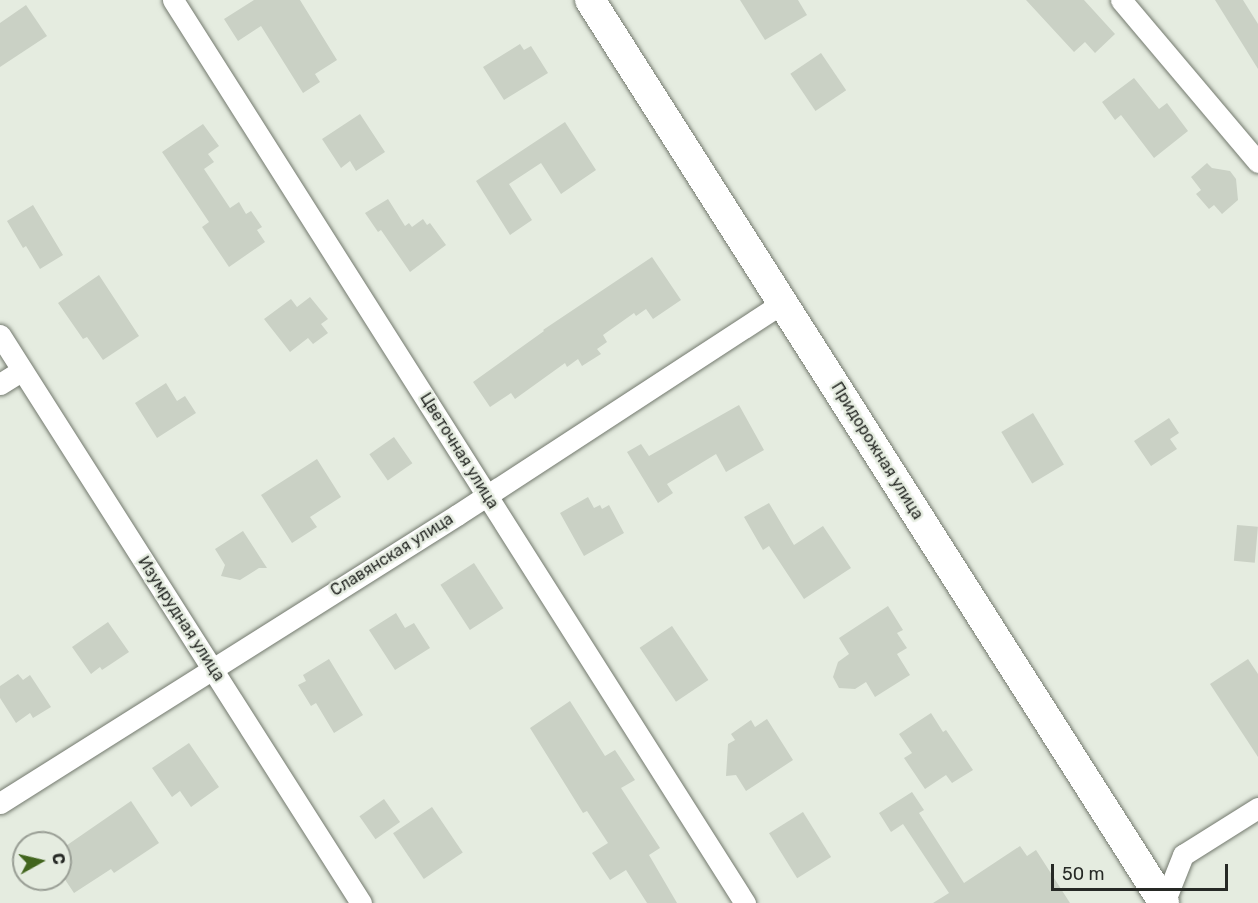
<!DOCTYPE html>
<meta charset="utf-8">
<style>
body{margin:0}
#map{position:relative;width:1258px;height:903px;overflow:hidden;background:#e5ece0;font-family:Rubik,sans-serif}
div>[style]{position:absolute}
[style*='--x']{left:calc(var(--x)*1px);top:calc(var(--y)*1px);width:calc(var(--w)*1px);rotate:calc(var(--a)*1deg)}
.building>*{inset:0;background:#cad1c5;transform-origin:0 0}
.roads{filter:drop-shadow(0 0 2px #73796e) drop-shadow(0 0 2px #73796e)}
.street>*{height:21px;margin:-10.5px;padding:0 10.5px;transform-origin:10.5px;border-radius:10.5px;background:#fff}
.secondary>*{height:30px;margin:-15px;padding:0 15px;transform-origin:15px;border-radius:15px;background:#fff}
span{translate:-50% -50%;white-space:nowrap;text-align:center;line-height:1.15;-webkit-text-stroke:5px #e5ece0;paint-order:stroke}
.street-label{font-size:16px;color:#262925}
.north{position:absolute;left:12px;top:831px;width:60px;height:60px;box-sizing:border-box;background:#e5ece0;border:2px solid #999e95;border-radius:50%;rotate:82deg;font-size:16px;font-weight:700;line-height:24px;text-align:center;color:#262925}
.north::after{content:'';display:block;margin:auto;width:21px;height:27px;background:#42651e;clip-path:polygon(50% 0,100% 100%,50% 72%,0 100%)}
.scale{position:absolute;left:1051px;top:864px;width:177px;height:27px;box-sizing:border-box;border:3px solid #262925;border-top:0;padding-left:8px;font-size:18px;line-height:21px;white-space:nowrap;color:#262925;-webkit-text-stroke:4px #e5ece0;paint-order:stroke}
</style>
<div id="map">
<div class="building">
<div style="clip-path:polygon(254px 0,300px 0,337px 60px,315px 74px,320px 82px,303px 93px,261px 26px,238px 41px,224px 19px)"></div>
<div style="clip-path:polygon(740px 0,798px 0,807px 15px,765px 40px)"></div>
<div style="clip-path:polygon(1026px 0,1084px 0,1115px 34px,1095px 53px,1085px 42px,1074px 52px)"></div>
<div style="clip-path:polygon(1215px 0,1243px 0,1258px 24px,1258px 69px)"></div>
<div style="clip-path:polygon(26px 5px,47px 36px,0 67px,0 23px)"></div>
<div style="clip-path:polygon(520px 44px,524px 50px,531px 46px,548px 73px,504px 100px,483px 67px)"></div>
<div style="left:821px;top:53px;width:45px;height:37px;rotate:56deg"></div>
<div style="clip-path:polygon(1134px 78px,1159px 109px,1167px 103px,1188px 131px,1154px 158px,1121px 115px,1115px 120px,1102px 102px)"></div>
<div style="clip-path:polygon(360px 114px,385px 152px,356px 171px,350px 161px,341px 168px,322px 139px)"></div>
<div style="clip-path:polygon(565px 122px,596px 170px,561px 194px,541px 163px,509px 184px,532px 220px,510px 235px,476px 181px)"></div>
<div style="clip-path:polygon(203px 124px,219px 146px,208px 154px,214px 162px,204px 169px,230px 208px,239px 202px,246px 214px,251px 211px,262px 227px,257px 230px,265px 242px,229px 267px,202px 227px,209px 222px,162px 152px)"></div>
<div style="clip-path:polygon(1207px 163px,1212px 168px,1230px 171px,1236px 179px,1238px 200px,1222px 214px,1214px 205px,1209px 209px,1196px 194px,1201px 190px,1191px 177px)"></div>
<div style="clip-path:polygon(388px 199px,405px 226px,409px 223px,412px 227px,423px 219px,427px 225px,430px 223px,446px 245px,410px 272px,381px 230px,378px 232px,365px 213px)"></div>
<div style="clip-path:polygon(33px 205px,63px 255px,40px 269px,26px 246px,23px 248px,7px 221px)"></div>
<div style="clip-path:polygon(652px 257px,681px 300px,653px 319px,646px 309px,636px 316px,634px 313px,603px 335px,607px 342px,597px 349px,601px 354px,582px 366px,578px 359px,567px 367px,565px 363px,515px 399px,511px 393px,490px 407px,473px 382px,544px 331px,543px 330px)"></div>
<div style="clip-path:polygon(99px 275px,139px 336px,103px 360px,87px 337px,83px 339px,58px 303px)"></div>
<div style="clip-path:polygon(310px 297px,328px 319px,321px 324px,328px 333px,313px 344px,308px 338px,290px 352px,264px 319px,291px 299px,297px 307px)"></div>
<div style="clip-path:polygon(166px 383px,177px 401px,185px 396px,196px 413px,157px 438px,135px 403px)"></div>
<div style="clip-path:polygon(739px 405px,764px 450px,726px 472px,716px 454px,667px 484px,673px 493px,658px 503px,627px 452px,641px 444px,649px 456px)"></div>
<div style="left:1033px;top:413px;width:60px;height:37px;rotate:59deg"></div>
<div style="clip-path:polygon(1169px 418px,1179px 433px,1170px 439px,1177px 449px,1151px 466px,1134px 441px)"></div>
<div style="left:394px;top:437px;width:32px;height:30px;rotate:55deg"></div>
<div style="clip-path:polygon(317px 459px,341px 497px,310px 517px,317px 527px,292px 543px,261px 495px)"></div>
<div style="clip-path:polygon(588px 497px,594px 508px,600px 505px,602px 509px,609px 505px,624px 533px,584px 556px,560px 513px)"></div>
<div style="clip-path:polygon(769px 503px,794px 545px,823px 526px,851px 568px,804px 599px,769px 546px,763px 550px,744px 517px)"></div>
<div style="left:1237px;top:525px;width:21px;height:36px;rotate:5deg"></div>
<div style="clip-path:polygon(243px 531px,267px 568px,259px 568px,240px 580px,221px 576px,225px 565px,215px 549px)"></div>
<div style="left:474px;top:563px;width:54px;height:40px;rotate:57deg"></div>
<div style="clip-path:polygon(888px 606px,903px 630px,897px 633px,907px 648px,897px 654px,910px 675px,875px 697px,866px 682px,855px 689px,839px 688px,833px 677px,838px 662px,849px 654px,839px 638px)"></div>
<div style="clip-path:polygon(396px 613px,405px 628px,414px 623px,430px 648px,395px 670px,369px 630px)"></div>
<div style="clip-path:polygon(108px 622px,129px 652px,102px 670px,100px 667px,91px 674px,72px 647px)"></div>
<div style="left:672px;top:626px;width:65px;height:39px;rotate:56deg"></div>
<div style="clip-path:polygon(329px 659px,363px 715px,334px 733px,316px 703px,311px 706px,298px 685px,306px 681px,303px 675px)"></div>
<div style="clip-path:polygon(1248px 659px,1258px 674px,1258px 757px,1210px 684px)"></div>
<div style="clip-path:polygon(18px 674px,23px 680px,30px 675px,51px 707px,33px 718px,30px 713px,16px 723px,0 698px,0 686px)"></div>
<div style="clip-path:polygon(570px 701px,605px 756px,615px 750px,635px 780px,621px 788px,660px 848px,649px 855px,677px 903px,647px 903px,626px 870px,610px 880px,592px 853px,608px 843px,587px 811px,583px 813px,530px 728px)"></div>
<div style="clip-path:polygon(931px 713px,943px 732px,946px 730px,973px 770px,952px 783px,946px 775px,925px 789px,904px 758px,912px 753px,899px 734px)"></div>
<div style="clip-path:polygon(767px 719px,793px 760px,746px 791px,736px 775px,726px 776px,728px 744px,735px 740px,731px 734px,751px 720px,755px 727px)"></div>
<div style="clip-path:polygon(189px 743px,219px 787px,191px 807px,180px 791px,172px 797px,152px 768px)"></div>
<div style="clip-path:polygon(912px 792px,924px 810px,919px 813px,964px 883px,1020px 846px,1027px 856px,1036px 850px,1070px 903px,933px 903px,949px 893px,903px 824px,891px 832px,879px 813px)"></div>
<div style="left:384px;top:799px;width:28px;height:30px;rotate:55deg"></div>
<div style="clip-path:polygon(131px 801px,159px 843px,114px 873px,111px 869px,74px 893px,60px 872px,60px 850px)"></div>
<div style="left:432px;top:807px;width:55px;height:47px;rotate:56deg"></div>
<div style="left:803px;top:812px;width:53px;height:40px;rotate:58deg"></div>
</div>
<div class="roads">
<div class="street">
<div style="--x:173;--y:0;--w:1069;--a:57.65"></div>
<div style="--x:1121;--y:0;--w:212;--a:49.8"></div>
<div style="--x:0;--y:335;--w:673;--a:57.56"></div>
<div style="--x:0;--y:384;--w:26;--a:-32"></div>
<div style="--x:0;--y:803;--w:540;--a:-32.22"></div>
<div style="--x:457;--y:515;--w:388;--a:-33.1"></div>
<div style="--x:1164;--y:903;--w:52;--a:-68.4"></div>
<div style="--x:1183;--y:855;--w:89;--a:-32.1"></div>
</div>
<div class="secondary">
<div style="--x:590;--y:0;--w:1070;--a:57.56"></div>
</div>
</div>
<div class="street-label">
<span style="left:459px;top:451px;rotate:58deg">Цветочная улица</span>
<span style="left:877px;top:451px;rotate:58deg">Придорожная улица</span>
<span style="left:392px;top:555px;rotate:-32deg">Славянская улица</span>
<span style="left:181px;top:619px;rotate:57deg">Изумрудная улица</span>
</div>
<div class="north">С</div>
<div class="scale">50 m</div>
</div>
